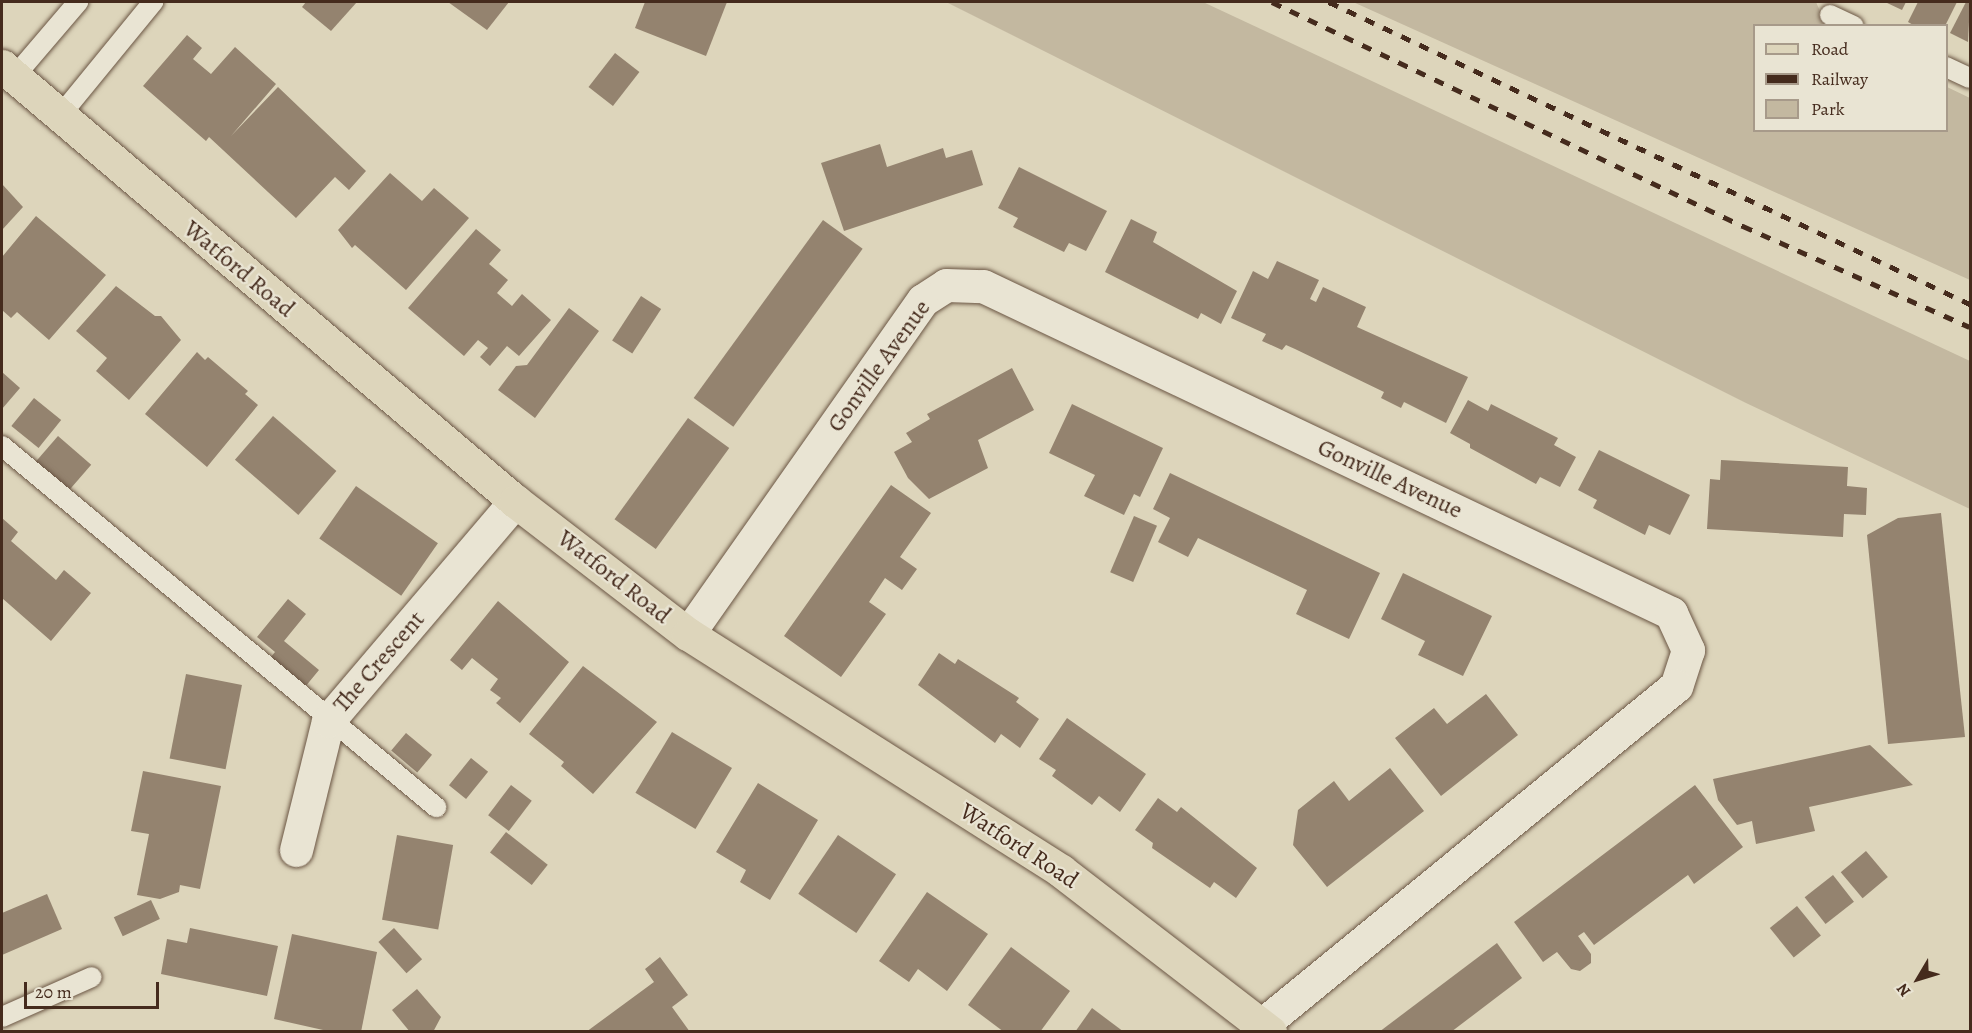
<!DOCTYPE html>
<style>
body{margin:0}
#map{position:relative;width:1972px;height:1033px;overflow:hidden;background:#ddd5bb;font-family:Alegreya,serif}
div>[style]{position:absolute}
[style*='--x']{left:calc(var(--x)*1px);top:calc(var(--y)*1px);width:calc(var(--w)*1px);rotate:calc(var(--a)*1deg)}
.green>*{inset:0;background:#c3b8a0}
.building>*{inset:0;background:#94836f;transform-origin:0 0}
.roads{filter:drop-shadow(0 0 2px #6b5644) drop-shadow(0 0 2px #6b5644)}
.service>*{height:20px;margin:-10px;padding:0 10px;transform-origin:10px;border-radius:10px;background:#e9e4d3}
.minor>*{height:33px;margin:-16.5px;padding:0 16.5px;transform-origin:16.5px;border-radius:16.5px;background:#e9e4d3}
.primary>*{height:33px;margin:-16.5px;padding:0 16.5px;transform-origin:16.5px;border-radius:16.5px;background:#ddd5bb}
.rail>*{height:4.5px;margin-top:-2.25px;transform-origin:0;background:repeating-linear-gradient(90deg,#452b1d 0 10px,transparent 0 20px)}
span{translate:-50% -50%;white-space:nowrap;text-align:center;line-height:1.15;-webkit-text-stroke:4.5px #e9e4d3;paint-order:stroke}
.street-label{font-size:24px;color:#452b1d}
.frame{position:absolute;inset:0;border:3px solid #452b1d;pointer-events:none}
.legend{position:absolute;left:1753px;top:24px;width:195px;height:108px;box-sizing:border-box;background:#e9e4d3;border:2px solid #a79a8a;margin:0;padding:8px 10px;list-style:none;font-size:18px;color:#452b1d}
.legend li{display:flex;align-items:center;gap:12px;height:30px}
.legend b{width:30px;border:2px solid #a79a8a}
.north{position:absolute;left:1888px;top:949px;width:60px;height:60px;-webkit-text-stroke:4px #e9e4d3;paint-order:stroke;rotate:232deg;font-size:16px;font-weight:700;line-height:24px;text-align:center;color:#452b1d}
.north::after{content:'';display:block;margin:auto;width:21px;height:27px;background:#452b1d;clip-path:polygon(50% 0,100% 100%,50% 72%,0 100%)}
.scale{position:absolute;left:24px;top:982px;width:135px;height:27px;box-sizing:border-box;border:3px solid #452b1d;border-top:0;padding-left:8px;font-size:18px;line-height:21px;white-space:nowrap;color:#452b1d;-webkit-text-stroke:4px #e9e4d3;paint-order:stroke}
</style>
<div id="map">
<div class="green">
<div style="clip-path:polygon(946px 2px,1203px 2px,1970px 361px,1970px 509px,1746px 403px)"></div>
<div style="clip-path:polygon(1353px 2px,1816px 2px,1826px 25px,1754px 26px,1754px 130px,1946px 130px,1947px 87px,1970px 98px,1970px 280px)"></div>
</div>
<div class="building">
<div style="clip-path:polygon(306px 2px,357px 2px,331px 31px,302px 7px)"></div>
<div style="clip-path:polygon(448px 2px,509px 2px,487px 30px)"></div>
<div style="clip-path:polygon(645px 2px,727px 2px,706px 56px,635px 28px)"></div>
<div style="clip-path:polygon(1885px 2px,1906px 2px,1902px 10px)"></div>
<div style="clip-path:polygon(1918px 2px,1957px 2px,1945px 26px,1915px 26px,1908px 22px)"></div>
<div style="clip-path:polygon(1966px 2px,1970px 2px,1968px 42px,1950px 33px)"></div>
<div style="clip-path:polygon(187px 35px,202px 48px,193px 59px,211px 74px,235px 47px,276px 84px,231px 136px,278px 87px,366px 171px,349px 190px,335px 177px,296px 218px,209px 137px,206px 141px,143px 86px)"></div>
<div style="left:615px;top:53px;width:31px;height:43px;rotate:38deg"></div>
<div style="clip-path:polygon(880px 144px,887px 167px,943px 148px,946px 158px,972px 150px,983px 185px,844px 231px,821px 163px)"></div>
<div style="clip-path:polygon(1019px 167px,1107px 211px,1086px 251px,1069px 243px,1064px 252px,1013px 227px,1018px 218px,998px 208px)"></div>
<div style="clip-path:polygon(390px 173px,422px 201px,434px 188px,469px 218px,406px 290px,355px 245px,352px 248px,338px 230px)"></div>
<div style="clip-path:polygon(2px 184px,23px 207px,2px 230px)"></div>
<div style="clip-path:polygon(36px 216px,106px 275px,49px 340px,17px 312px,11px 318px,2px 310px,2px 257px)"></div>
<div style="clip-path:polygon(1131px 219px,1157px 232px,1153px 242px,1237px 291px,1221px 324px,1201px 313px,1198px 319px,1105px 272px)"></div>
<div style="left:823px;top:220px;width:49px;height:220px;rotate:36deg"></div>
<div style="clip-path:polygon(476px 229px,501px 250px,489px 264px,508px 280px,497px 293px,512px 306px,522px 294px,551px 320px,519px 356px,507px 346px,490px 366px,480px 357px,488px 348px,478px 340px,464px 356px,408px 308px)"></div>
<div style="clip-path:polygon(1277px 261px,1319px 280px,1310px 299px,1316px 302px,1323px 287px,1366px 307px,1357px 327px,1468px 377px,1446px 423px,1404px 402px,1401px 408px,1381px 398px,1384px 392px,1295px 349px,1286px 345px,1282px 350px,1262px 341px,1266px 334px,1231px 318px,1253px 271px,1268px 279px)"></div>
<div style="clip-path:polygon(116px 286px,155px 316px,161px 316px,181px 340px,129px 400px,96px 371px,107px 358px,76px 331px)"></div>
<div style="left:641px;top:296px;width:24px;height:53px;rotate:33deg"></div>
<div style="clip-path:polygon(569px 308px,599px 331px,535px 418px,498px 390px,516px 366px,527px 365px)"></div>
<div style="clip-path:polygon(197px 352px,205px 360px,208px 357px,248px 391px,245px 394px,258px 405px,207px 467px,145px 414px)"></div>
<div style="clip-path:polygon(1012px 368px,1034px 410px,978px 440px,988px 468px,929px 499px,908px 478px,894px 452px,912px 442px,906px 433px,930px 419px,927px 414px)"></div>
<div style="clip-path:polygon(2px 372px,20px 388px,2px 409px)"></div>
<div style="left:34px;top:398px;width:35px;height:36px;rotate:39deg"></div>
<div style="clip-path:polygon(1468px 400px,1488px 411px,1491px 404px,1558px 438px,1554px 445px,1576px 457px,1560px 487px,1540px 477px,1536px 484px,1470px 448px,1470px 444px,1450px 433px)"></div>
<div style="clip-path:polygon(1072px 404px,1163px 448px,1140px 497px,1134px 494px,1124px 515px,1084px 496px,1095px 475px,1049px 453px)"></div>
<div style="left:273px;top:416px;width:84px;height:58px;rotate:41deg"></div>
<div style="left:688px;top:418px;width:51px;height:125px;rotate:36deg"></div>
<div style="left:58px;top:436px;width:44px;height:37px;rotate:41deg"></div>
<div style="clip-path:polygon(1599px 450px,1690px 495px,1670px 535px,1649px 525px,1645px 535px,1593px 508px,1597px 500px,1578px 490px)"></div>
<div style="clip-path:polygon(1721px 460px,1848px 467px,1847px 486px,1867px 488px,1866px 515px,1844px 514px,1843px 537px,1707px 529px,1710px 479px,1720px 480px)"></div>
<div style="clip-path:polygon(1170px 473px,1380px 573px,1349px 639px,1296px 614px,1307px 590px,1198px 538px,1188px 557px,1158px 542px,1170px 518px,1153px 509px)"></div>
<div style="clip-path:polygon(891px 485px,931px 513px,900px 557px,917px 569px,902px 590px,885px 578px,869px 602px,886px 614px,841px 677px,784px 636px)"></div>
<div style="left:356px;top:486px;width:100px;height:64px;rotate:35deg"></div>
<div style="clip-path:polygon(1941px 513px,1965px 737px,1888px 744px,1867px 535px,1898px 518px)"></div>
<div style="left:1134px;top:516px;width:25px;height:61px;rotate:23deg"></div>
<div style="clip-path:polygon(2px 518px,18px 532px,11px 541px,56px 580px,64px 570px,91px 593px,51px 641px,2px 598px)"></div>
<div style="clip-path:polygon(1403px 573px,1492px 616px,1463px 676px,1418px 655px,1425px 641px,1381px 619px)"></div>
<div style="clip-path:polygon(288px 599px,306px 614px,284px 641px,319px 670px,305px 687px,270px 658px,275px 652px,257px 637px)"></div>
<div style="clip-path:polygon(498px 601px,569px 662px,520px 723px,496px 703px,501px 698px,490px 690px,498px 679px,472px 658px,462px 670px,450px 660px)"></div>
<div style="clip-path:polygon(939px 653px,955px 664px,958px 659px,1019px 698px,1016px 702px,1039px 719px,1020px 748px,1001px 734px,995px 743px,918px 685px)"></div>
<div style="clip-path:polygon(583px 666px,657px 722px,593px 794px,561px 766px,564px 762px,529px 734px)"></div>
<div style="left:186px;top:674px;width:57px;height:86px;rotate:11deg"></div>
<div style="clip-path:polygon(1486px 694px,1518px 735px,1441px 796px,1395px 738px,1434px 708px,1447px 724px)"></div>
<div style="clip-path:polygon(1067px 718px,1146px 774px,1120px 812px,1099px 796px,1092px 805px,1052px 776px,1056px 770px,1039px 759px)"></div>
<div style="left:672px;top:732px;width:70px;height:71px;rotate:31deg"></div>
<div style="left:406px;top:733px;width:34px;height:23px;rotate:40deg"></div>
<div style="clip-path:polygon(1870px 745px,1913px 785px,1809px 807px,1815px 831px,1756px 844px,1752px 821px,1737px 825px,1718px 800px,1713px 779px)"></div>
<div style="left:471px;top:758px;width:22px;height:35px;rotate:39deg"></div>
<div style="clip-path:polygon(1390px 768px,1424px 811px,1327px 887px,1293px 845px,1298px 810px,1334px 781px,1349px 801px)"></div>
<div style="clip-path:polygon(143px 771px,221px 786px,200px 889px,180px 885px,179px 892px,160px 899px,137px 895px,149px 834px,131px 831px)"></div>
<div style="clip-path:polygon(758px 783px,818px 820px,770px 900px,740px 882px,746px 870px,716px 852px)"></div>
<div style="left:511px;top:785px;width:26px;height:38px;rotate:37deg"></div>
<div style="clip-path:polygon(1695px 785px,1743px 847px,1694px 884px,1688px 875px,1594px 945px,1584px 932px,1578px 936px,1591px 954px,1591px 963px,1580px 971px,1571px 969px,1557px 952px,1543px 962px,1514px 922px)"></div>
<div style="clip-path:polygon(1158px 798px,1177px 812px,1181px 807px,1257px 868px,1236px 898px,1214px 882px,1210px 888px,1152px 848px,1153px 843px,1135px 830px)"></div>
<div style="left:506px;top:832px;width:53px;height:26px;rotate:38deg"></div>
<div style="left:397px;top:835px;width:57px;height:86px;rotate:10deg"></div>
<div style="left:838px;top:835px;width:70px;height:71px;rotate:34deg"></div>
<div style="left:1866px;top:851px;width:34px;height:33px;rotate:50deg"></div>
<div style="left:1833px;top:875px;width:34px;height:36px;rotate:52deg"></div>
<div style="clip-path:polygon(927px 892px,988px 934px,947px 991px,918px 969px,909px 982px,879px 961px)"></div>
<div style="clip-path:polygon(47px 894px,62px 929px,2px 955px,2px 913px)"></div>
<div style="left:151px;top:900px;width:21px;height:41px;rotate:65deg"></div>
<div style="left:1797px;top:906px;width:38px;height:35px;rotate:51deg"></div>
<div style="clip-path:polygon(190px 928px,278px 946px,267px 996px,161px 974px,167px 939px,187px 943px)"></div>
<div style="left:394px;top:928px;width:42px;height:21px;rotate:48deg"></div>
<div style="clip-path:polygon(292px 934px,377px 952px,361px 1032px,332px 1032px,274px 1019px)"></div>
<div style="clip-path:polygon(1497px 943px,1522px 978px,1451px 1032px,1379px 1032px)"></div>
<div style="clip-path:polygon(1011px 947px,1070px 991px,1040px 1032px,1004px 1032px,968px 1005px)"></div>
<div style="clip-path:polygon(660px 957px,688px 995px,672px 1007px,690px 1032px,586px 1032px,654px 982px,645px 969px)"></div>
<div style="clip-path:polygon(417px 989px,441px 1017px,433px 1032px,410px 1032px,392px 1010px)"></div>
<div style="clip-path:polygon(1092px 1008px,1124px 1032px,1075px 1032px)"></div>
</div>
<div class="roads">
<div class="service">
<div style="--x:1830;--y:15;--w:26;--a:25"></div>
<div style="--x:1946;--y:67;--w:26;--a:25"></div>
<div style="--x:14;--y:77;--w:99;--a:-49.5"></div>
<div style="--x:59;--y:117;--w:149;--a:-50.7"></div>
<div style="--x:2;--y:446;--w:565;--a:39.75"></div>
<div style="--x:2;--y:1017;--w:98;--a:-24"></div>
</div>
<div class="minor">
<div style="--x:688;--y:634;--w:408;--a:-54.9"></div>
<div style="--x:923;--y:300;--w:27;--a:-33"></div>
<div style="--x:946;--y:285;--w:37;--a:2"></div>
<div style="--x:983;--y:286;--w:762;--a:25.42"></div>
<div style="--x:1671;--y:613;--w:41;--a:65.3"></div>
<div style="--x:1688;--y:650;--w:38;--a:108"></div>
<div style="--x:1676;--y:686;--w:534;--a:140.7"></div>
<div style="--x:296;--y:850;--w:133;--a:-76.1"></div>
<div style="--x:328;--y:721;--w:289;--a:-49.6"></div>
</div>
<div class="primary">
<div style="--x:2;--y:66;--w:673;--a:40.3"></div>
<div style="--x:515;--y:501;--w:218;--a:37.6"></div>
<div style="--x:688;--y:634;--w:442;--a:32.4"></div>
<div style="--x:1061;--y:871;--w:264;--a:37.6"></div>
</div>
</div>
<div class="rail">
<div style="--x:1272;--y:2;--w:522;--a:25.44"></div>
<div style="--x:1743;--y:226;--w:248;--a:24"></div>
<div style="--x:1329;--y:2;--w:709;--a:25.23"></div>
</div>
<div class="street-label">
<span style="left:239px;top:269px;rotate:40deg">Watford Road</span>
<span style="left:879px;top:366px;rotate:-54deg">Gonville Avenue</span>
<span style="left:1390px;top:479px;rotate:25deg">Gonville Avenue</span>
<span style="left:614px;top:577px;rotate:38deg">Watford Road</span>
<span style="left:379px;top:662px;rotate:-49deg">The Crescent</span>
<span style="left:1019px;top:846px;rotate:33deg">Watford Road</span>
</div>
<div class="frame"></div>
<ul class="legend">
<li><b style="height:8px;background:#ddd5bb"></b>Road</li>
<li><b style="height:8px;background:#452b1d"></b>Railway</li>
<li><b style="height:16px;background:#c3b8a0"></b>Park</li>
</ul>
<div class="north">N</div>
<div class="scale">20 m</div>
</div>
